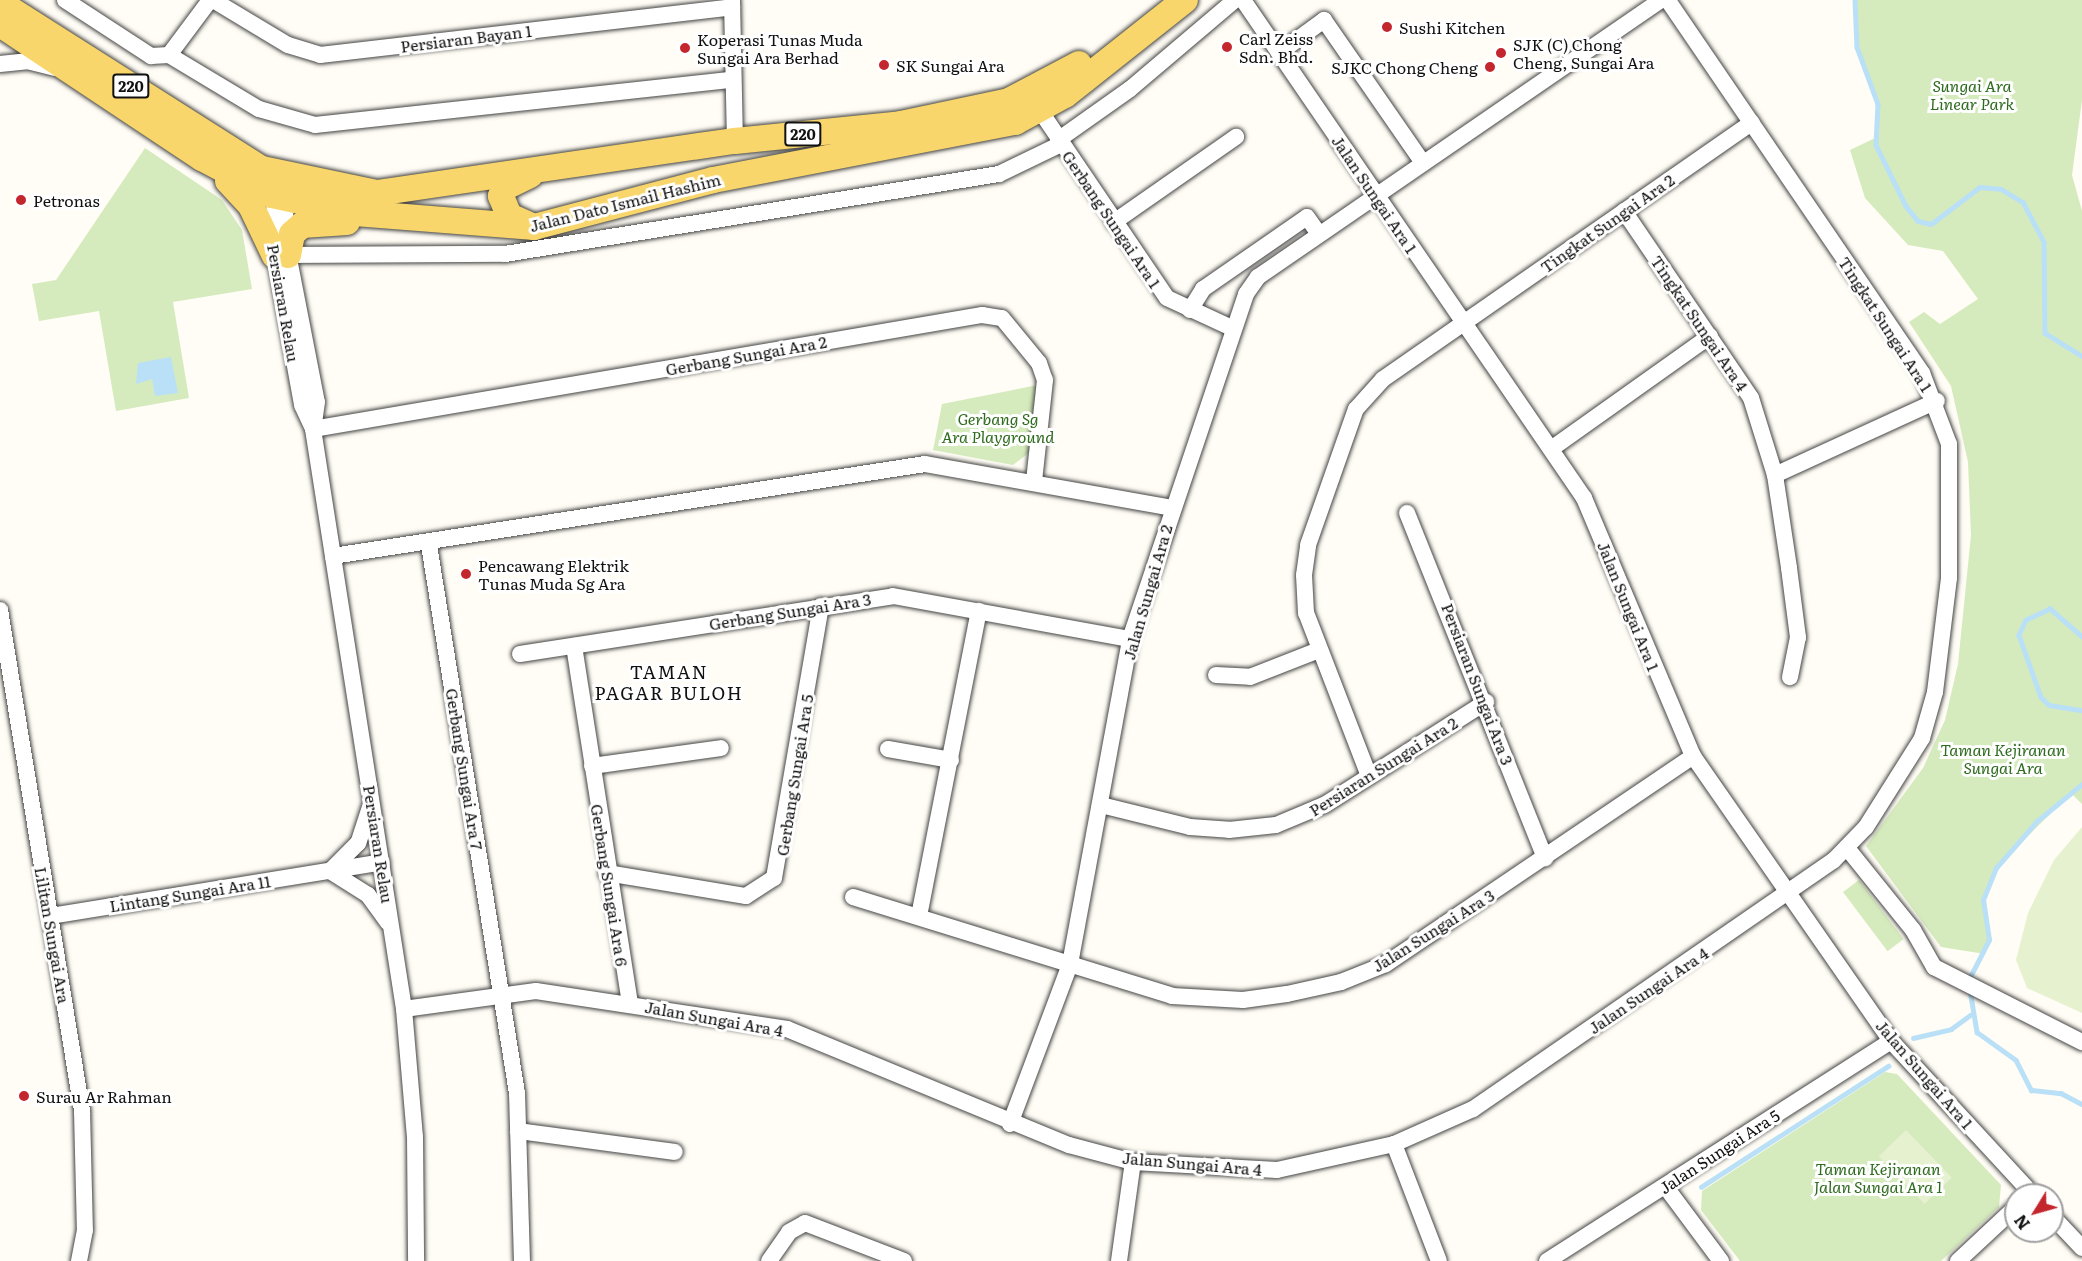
<!DOCTYPE html>
<style>
body{margin:0}
#map{position:relative;width:2082px;height:1261px;overflow:hidden;background:#fffdf5;font-family:Literata,serif}
div>[style]{position:absolute}
[style*='--x']{left:calc(var(--x)*1px);top:calc(var(--y)*1px);width:calc(var(--w)*1px);rotate:calc(var(--a)*1deg)}
.green>*{inset:0;background:#d5ebbd;transform-origin:0 0}
.pitch>*{inset:0;background:#e6f2cf;transform-origin:0 0}
.water>*{inset:0;background:#b9e0f7}
.stream>*{height:4.5px;margin:-2.25px;padding:0 2.25px;transform-origin:2.25px;border-radius:2.25px;background:#b9e0f7}
.roads{filter:drop-shadow(0 0 2px #444) drop-shadow(0 0 2px #444)}
.street>*{height:16px;margin:-8px;padding:0 8px;transform-origin:8px;border-radius:8px;background:#fff}
.primary>*{height:26px;margin:-13px;padding:0 13px;transform-origin:13px;border-radius:13px;background:#f9d66b}
.dots>*{width:16px;height:16px;translate:-50% -50%;box-sizing:border-box;border:3px solid #fff;border-radius:50%}
span{translate:-50% -50%;white-space:nowrap;text-align:center;line-height:1.15;-webkit-text-stroke:6px #fff;paint-order:stroke}
.shield-label span{padding:2px 4px;background:#fff;border:2px solid;border-radius:4px;-webkit-text-stroke-width:0}
.shield-label{font-size:15px;color:#111;font-weight:700}
.poi-label{font-size:16px;color:#111}
.left{translate:0 -50%;text-align:left}
.right{translate:-100% -50%;text-align:right}
.street-label{font-size:16px;color:#111}
.park-label{font-size:16px;color:#2f6b1f;font-style:italic}
.neighbourhood-label{font-size:18px;color:#111;letter-spacing:1.5px}
.north{position:absolute;left:2004px;top:1183px;width:60px;height:60px;box-sizing:border-box;background:#fff;border:2px solid #a0a0a0;border-radius:50%;rotate:233deg;font-size:16px;font-weight:700;line-height:24px;text-align:center;color:#111}
.north::after{content:'';display:block;margin:auto;width:21px;height:27px;background:#c4262e;clip-path:polygon(50% 0,100% 100%,50% 72%,0 100%)}
</style>
<div id="map">
<div class="green">
<div style="clip-path:polygon(1855px 0,2082px 0,2082px 100px,2072px 175px,2082px 211px,2082px 804px,2071px 793px,1996px 868px,1983px 900px,1989px 940px,1985px 954px,1941px 947px,1866px 846px,1923px 768px,1945px 720px,1958px 664px,1971px 535px,1968px 462px,1951px 386px,1909px 322px,1924px 312px,1940px 324px,1978px 299px,1943px 251px,1908px 245px,1865px 198px,1850px 150px,1875px 138px,1878px 104px,1857px 47px)"></div>
<div style="clip-path:polygon(145px 148px,222px 200px,242px 230px,252px 289px,173px 302px,189px 398px,116px 411px,99px 311px,39px 321px,32px 284px,56px 280px)"></div>
<div style="clip-path:polygon(1038px 385px,1030px 452px,1013px 465px,933px 450px,942px 404px)"></div>
<div style="left:1859px;top:880px;width:74px;height:20px;rotate:53deg"></div>
<div style="clip-path:polygon(1885px 1072px,1897px 1074px,2001px 1185px,1999px 1207px,1941px 1261px,1740px 1261px,1701px 1210px,1702px 1191px)"></div>
</div>
<div class="pitch">
<div style="clip-path:polygon(2082px 827px,2082px 1013px,2027px 988px,2016px 960px,2028px 913px,2054px 860px)"></div>
<div style="left:1906px;top:1130px;width:66px;height:38px;rotate:46deg"></div>
</div>
<div class="water">
<div style="clip-path:polygon(171px 357px,178px 393px,155px 396px,152px 379px,136px 384px,138px 363px)"></div>
</div>
<div class="stream">
<div style="--x:1855;--y:0;--w:47;--a:87.6"></div>
<div style="--x:1857;--y:47;--w:61;--a:69.8"></div>
<div style="--x:1878;--y:104;--w:41;--a:92.8"></div>
<div style="--x:1876;--y:145;--w:68;--a:63.8"></div>
<div style="--x:1906;--y:206;--w:19;--a:51"></div>
<div style="--x:1918;--y:221;--w:13;--a:13"></div>
<div style="--x:1931;--y:224;--w:61;--a:-37.1"></div>
<div style="--x:1980;--y:187;--w:21;--a:5"></div>
<div style="--x:2001;--y:189;--w:26;--a:31"></div>
<div style="--x:2023;--y:202;--w:45;--a:62.3"></div>
<div style="--x:2044;--y:242;--w:91;--a:89.4"></div>
<div style="--x:2045;--y:333;--w:44;--a:31.9"></div>
<div style="--x:2082;--y:637;--w:43;--a:-138.8"></div>
<div style="--x:2050;--y:609;--w:26;--a:155"></div>
<div style="--x:2026;--y:620;--w:17;--a:115"></div>
<div style="--x:2019;--y:635;--w:66;--a:70.5"></div>
<div style="--x:2041;--y:697;--w:11;--a:45"></div>
<div style="--x:2049;--y:705;--w:33;--a:9"></div>
<div style="--x:1969;--y:979;--w:44;--a:-62.9"></div>
<div style="--x:1989;--y:940;--w:40;--a:-98.5"></div>
<div style="--x:1983;--y:900;--w:35;--a:-68"></div>
<div style="--x:1996;--y:868;--w:62;--a:-48.9"></div>
<div style="--x:2037;--y:821;--w:58;--a:-39.4"></div>
<div style="--x:1970;--y:990;--w:43;--a:80.5"></div>
<div style="--x:1977;--y:1032;--w:48;--a:35.7"></div>
<div style="--x:2016;--y:1060;--w:34;--a:63"></div>
<div style="--x:2031;--y:1090;--w:30;--a:6"></div>
<div style="--x:2061;--y:1093;--w:24;--a:28"></div>
<div style="--x:1913;--y:1038;--w:39;--a:-13"></div>
<div style="--x:1951;--y:1029;--w:24;--a:-36"></div>
<div style="--x:1701;--y:1187;--w:223;--a:-32.9"></div>
</div>
<div class="roads">
<div class="street">
<div style="--x:65;--y:0;--w:103;--a:33.1"></div>
<div style="--x:151;--y:56;--w:18;--a:-3"></div>
<div style="--x:169;--y:55;--w:105;--a:31"></div>
<div style="--x:259;--y:109;--w:58;--a:15.9"></div>
<div style="--x:315;--y:125;--w:419;--a:-6.2"></div>
<div style="--x:213;--y:0;--w:87;--a:31"></div>
<div style="--x:288;--y:45;--w:34;--a:17"></div>
<div style="--x:320;--y:55;--w:415;--a:-6.6"></div>
<div style="--x:732;--y:0;--w:141;--a:88.8"></div>
<div style="--x:1243;--y:0;--w:604;--a:55.6"></div>
<div style="--x:1584;--y:498;--w:280;--a:67.1"></div>
<div style="--x:1693;--y:756;--w:347;--a:55.2"></div>
<div style="--x:1891;--y:1041;--w:209;--a:47.3"></div>
<div style="--x:1279;--y:53;--w:56;--a:-36.3"></div>
<div style="--x:1324;--y:20;--w:174;--a:55.3"></div>
<div style="--x:169;--y:55;--w:69;--a:-53.3"></div>
<div style="--x:0;--y:64;--w:27;--a:-6"></div>
<div style="--x:27;--y:61;--w:29;--a:14"></div>
<div style="--x:1039;--y:109;--w:228;--a:55.9"></div>
<div style="--x:1167;--y:298;--w:72;--a:24.8"></div>
<div style="--x:1058;--y:140;--w:88;--a:-35.3"></div>
<div style="--x:1130;--y:89;--w:138;--a:-40.3"></div>
<div style="--x:274;--y:186;--w:70;--a:89.2"></div>
<div style="--x:275;--y:256;--w:151;--a:79.7"></div>
<div style="--x:302;--y:405;--w:26;--a:65"></div>
<div style="--x:313;--y:429;--w:587;--a:81.08"></div>
<div style="--x:404;--y:1009;--w:128;--a:85.1"></div>
<div style="--x:415;--y:1137;--w:124;--a:89.5"></div>
<div style="--x:287;--y:188;--w:45;--a:93.8"></div>
<div style="--x:284;--y:233;--w:172;--a:79"></div>
<div style="--x:317;--y:402;--w:27;--a:98"></div>
<div style="--x:1624;--y:211;--w:226;--a:55.8"></div>
<div style="--x:1751;--y:398;--w:81;--a:72.7"></div>
<div style="--x:1775;--y:475;--w:94;--a:81.4"></div>
<div style="--x:1789;--y:568;--w:70;--a:82.6"></div>
<div style="--x:1798;--y:637;--w:41;--a:101.3"></div>
<div style="--x:1114;--y:222;--w:149;--a:-34.9"></div>
<div style="--x:288;--y:255;--w:217;--a:-0.3"></div>
<div style="--x:505;--y:254;--w:500;--a:-9.2"></div>
<div style="--x:999;--y:174;--w:69;--a:-25.8"></div>
<div style="--x:1190;--y:310;--w:25;--a:-58"></div>
<div style="--x:1203;--y:289;--w:126;--a:-34.7"></div>
<div style="--x:1307;--y:217;--w:21;--a:55"></div>
<div style="--x:313;--y:429;--w:679;--a:-9.67"></div>
<div style="--x:982;--y:315;--w:20;--a:9"></div>
<div style="--x:1002;--y:318;--w:58;--a:50.6"></div>
<div style="--x:1039;--y:363;--w:18;--a:71"></div>
<div style="--x:1045;--y:380;--w:103;--a:96.2"></div>
<div style="--x:1551;--y:449;--w:195;--a:-35.4"></div>
<div style="--x:1775;--y:475;--w:178;--a:-24.6"></div>
<div style="--x:1407;--y:513;--w:372;--a:68.2"></div>
<div style="--x:429;--y:545;--w:555;--a:80.88"></div>
<div style="--x:517;--y:1093;--w:168;--a:88.3"></div>
<div style="--x:333;--y:556;--w:599;--a:-8.83"></div>
<div style="--x:925;--y:464;--w:250;--a:10.1"></div>
<div style="--x:0;--y:610;--w:508;--a:80.7"></div>
<div style="--x:82;--y:1111;--w:119;--a:88.6"></div>
<div style="--x:85;--y:1230;--w:32;--a:101"></div>
<div style="--x:574;--y:646;--w:361;--a:81.1"></div>
<div style="--x:520;--y:654;--w:377;--a:-8.8"></div>
<div style="--x:893;--y:596;--w:241;--a:10.3"></div>
<div style="--x:1216;--y:675;--w:34;--a:3"></div>
<div style="--x:1250;--y:677;--w:74;--a:-21.4"></div>
<div style="--x:888;--y:749;--w:64;--a:9.9"></div>
<div style="--x:592;--y:766;--w:130;--a:-7.9"></div>
<div style="--x:1369;--y:776;--w:175;--a:-111.1"></div>
<div style="--x:1306;--y:613;--w:38;--a:-93"></div>
<div style="--x:1304;--y:575;--w:30;--a:-82"></div>
<div style="--x:1308;--y:545;--w:144;--a:-70.6"></div>
<div style="--x:1356;--y:409;--w:40;--a:-48"></div>
<div style="--x:1383;--y:379;--w:449;--a:-34.8"></div>
<div style="--x:1101;--y:805;--w:92;--a:13.9"></div>
<div style="--x:1190;--y:827;--w:39;--a:4"></div>
<div style="--x:1229;--y:830;--w:47;--a:-6.1"></div>
<div style="--x:1276;--y:825;--w:54;--a:-22.8"></div>
<div style="--x:1326;--y:804;--w:190;--a:-32.5"></div>
<div style="--x:370;--y:807;--w:38;--a:108"></div>
<div style="--x:358;--y:843;--w:40;--a:135"></div>
<div style="--x:330;--y:871;--w:45;--a:32.3"></div>
<div style="--x:368;--y:895;--w:34;--a:54"></div>
<div style="--x:1847;--y:848;--w:105;--a:51.2"></div>
<div style="--x:1913;--y:930;--w:43;--a:60.4"></div>
<div style="--x:1934;--y:967;--w:166;--a:26.9"></div>
<div style="--x:607;--y:873;--w:141;--a:9.4"></div>
<div style="--x:746;--y:896;--w:33;--a:-33"></div>
<div style="--x:774;--y:878;--w:276;--a:-80.2"></div>
<div style="--x:853;--y:897;--w:334;--a:17.2"></div>
<div style="--x:1172;--y:996;--w:71;--a:3.2"></div>
<div style="--x:1243;--y:1000;--w:44;--a:-7.8"></div>
<div style="--x:1287;--y:994;--w:55;--a:-12.5"></div>
<div style="--x:1341;--y:982;--w:48;--a:-21.8"></div>
<div style="--x:1386;--y:964;--w:371;--a:-34.1"></div>
<div style="--x:50;--y:916;--w:336;--a:-9.2"></div>
<div style="--x:919;--y:916;--w:311;--a:-78.9"></div>
<div style="--x:404;--y:1009;--w:133;--a:-7.8"></div>
<div style="--x:536;--y:991;--w:254;--a:8.6"></div>
<div style="--x:787;--y:1029;--w:305;--a:22.4"></div>
<div style="--x:1069;--y:1145;--w:66;--a:14.9"></div>
<div style="--x:1133;--y:1162;--w:144;--a:3.2"></div>
<div style="--x:1277;--y:1170;--w:120;--a:-12.5"></div>
<div style="--x:1394;--y:1144;--w:86;--a:-23.9"></div>
<div style="--x:1473;--y:1109;--w:437;--a:-34.6"></div>
<div style="--x:1833;--y:861;--w:47;--a:-45.9"></div>
<div style="--x:1866;--y:827;--w:105;--a:-57.8"></div>
<div style="--x:1922;--y:738;--w:48;--a:-74.2"></div>
<div style="--x:1935;--y:692;--w:115;--a:-83"></div>
<div style="--x:1949;--y:578;--w:134;--a:-90"></div>
<div style="--x:1949;--y:444;--w:76;--a:-110.8"></div>
<div style="--x:1922;--y:373;--w:451;--a:-124.3"></div>
<div style="--x:1010;--y:1124;--w:171;--a:-69.4"></div>
<div style="--x:1070;--y:964;--w:330;--a:-79.5"></div>
<div style="--x:1130;--y:639;--w:364;--a:-71.4"></div>
<div style="--x:1246;--y:294;--w:21;--a:-55"></div>
<div style="--x:1258;--y:277;--w:489;--a:-34.5"></div>
<div style="--x:518;--y:1131;--w:158;--a:7.6"></div>
<div style="--x:1394;--y:1144;--w:125;--a:69"></div>
<div style="--x:1665;--y:1186;--w:94;--a:53.3"></div>
<div style="--x:2052;--y:1216;--w:44;--a:46.8"></div>
<div style="--x:769;--y:1261;--w:35;--a:-55"></div>
<div style="--x:789;--y:1232;--w:18;--a:-29"></div>
<div style="--x:805;--y:1223;--w:106;--a:21"></div>
<div style="--x:1119;--y:1261;--w:100;--a:-82"></div>
<div style="--x:1547;--y:1261;--w:408;--a:-32.6"></div>
<div style="--x:1958;--y:1261;--w:79;--a:-43"></div>
</div>
<div class="primary">
<div style="--x:0;--y:3;--w:310;--a:32.4"></div>
<div style="--x:262;--y:169;--w:117;--a:11.8"></div>
<div style="--x:377;--y:193;--w:362;--a:-8.3"></div>
<div style="--x:735;--y:141;--w:167;--a:-5.8"></div>
<div style="--x:901;--y:124;--w:110;--a:-12"></div>
<div style="--x:1009;--y:101;--w:79;--a:-27.9"></div>
<div style="--x:0;--y:24;--w:242;--a:33.6"></div>
<div style="--x:202;--y:158;--w:79;--a:27.9"></div>
<div style="--x:272;--y:195;--w:85;--a:12.2"></div>
<div style="--x:355;--y:213;--w:180;--a:4.5"></div>
<div style="--x:534;--y:227;--w:185;--a:-14.7"></div>
<div style="--x:713;--y:180;--w:308;--a:-10.9"></div>
<div style="--x:1015;--y:122;--w:57;--a:-28.4"></div>
<div style="--x:1065;--y:95;--w:153;--a:-38.4"></div>
<div style="--x:530;--y:175;--w:28;--a:154"></div>
<div style="--x:505;--y:187;--w:10;--a:114"></div>
<div style="--x:501;--y:196;--w:22;--a:68"></div>
<div style="--x:509;--y:216;--w:27;--a:24"></div>
<div style="--x:228;--y:181;--w:34;--a:47"></div>
<div style="--x:251;--y:206;--w:55;--a:64.4"></div>
<div style="--x:288;--y:255;--w:21;--a:-79"></div>
<div style="--x:292;--y:234;--w:13;--a:-42"></div>
<div style="--x:302;--y:225;--w:45;--a:-3.8"></div>
</div>
</div>
<div class="dots">
<div style="left:1387px;top:27px;background:#c4262e"></div>
<div style="left:1227px;top:47px;background:#c4262e"></div>
<div style="left:685px;top:48px;background:#c4262e"></div>
<div style="left:1501px;top:53px;background:#c4262e"></div>
<div style="left:884px;top:65px;background:#c4262e"></div>
<div style="left:1490px;top:67px;background:#c4262e"></div>
<div style="left:21px;top:200px;background:#c4262e"></div>
<div style="left:466px;top:574px;background:#c4262e"></div>
<div style="left:24px;top:1096px;background:#c4262e"></div>
</div>
<div class="shield-label">
<span style="left:131px;top:86px">220</span>
<span style="left:803px;top:134px">220</span>
</div>
<div class="poi-label">
<span class="left" style="left:1399px;top:27px">Sushi Kitchen</span>
<span class="left" style="left:1239px;top:47px">Carl Zeiss<br>Sdn. Bhd.</span>
<span class="left" style="left:697px;top:48px">Koperasi Tunas Muda<br>Sungai Ara Berhad</span>
<span class="left" style="left:1513px;top:53px">SJK (C) Chong<br>Cheng, Sungai Ara</span>
<span class="left" style="left:896px;top:65px">SK Sungai Ara</span>
<span class="right" style="left:1478px;top:67px">SJKC Chong Cheng</span>
<span class="left" style="left:33px;top:200px">Petronas</span>
<span class="left" style="left:478px;top:574px">Pencawang Elektrik<br>Tunas Muda Sg Ara</span>
<span class="left" style="left:36px;top:1096px">Surau Ar Rahman</span>
</div>
<div class="street-label">
<span style="left:466px;top:38px;rotate:-7deg">Persiaran Bayan 1</span>
<span style="left:1375px;top:194px;rotate:56deg">Jalan Sungai Ara 1</span>
<span style="left:625px;top:202px;rotate:-14deg">Jalan Dato Ismail Hashim</span>
<span style="left:1112px;top:219px;rotate:56deg">Gerbang Sungai Ara 1</span>
<span style="left:1607px;top:223px;rotate:-35deg">Tingkat Sungai Ara 2</span>
<span style="left:284px;top:303px;rotate:80deg">Persiaran Relau</span>
<span style="left:1700px;top:323px;rotate:56deg">Tingkat Sungai Ara 4</span>
<span style="left:1886px;top:324px;rotate:57deg">Tingkat Sungai Ara 1</span>
<span style="left:746px;top:355px;rotate:-10deg">Gerbang Sungai Ara 2</span>
<span style="left:1147px;top:592px;rotate:-74deg">Jalan Sungai Ara 2</span>
<span style="left:1629px;top:606px;rotate:68deg">Jalan Sungai Ara 1</span>
<span style="left:790px;top:611px;rotate:-9deg">Gerbang Sungai Ara 3</span>
<span style="left:1478px;top:684px;rotate:69deg">Persiaran Sungai Ara 3</span>
<span style="left:1383px;top:766px;rotate:-32deg">Persiaran Sungai Ara 2</span>
<span style="left:465px;top:769px;rotate:81deg">Gerbang Sungai Ara 7</span>
<span style="left:794px;top:775px;rotate:-81deg">Gerbang Sungai Ara 5</span>
<span style="left:379px;top:844px;rotate:81deg">Persiaran Relau</span>
<span style="left:610px;top:885px;rotate:81deg">Gerbang Sungai Ara 6</span>
<span style="left:190px;top:893px;rotate:-9deg">Lintang Sungai Ara 11</span>
<span style="left:1433px;top:930px;rotate:-32deg">Jalan Sungai Ara 3</span>
<span style="left:53px;top:935px;rotate:80deg">Lilitan Sungai Ara</span>
<span style="left:1648px;top:990px;rotate:-34deg">Jalan Sungai Ara 4</span>
<span style="left:714px;top:1018px;rotate:10deg">Jalan Sungai Ara 4</span>
<span style="left:1925px;top:1074px;rotate:49deg">Jalan Sungai Ara 1</span>
<span style="left:1719px;top:1151px;rotate:-33deg">Jalan Sungai Ara 5</span>
<span style="left:1192px;top:1163px;rotate:5deg">Jalan Sungai Ara 4</span>
</div>
<div class="park-label">
<span style="left:1972px;top:94px">Sungai Ara<br>Linear Park</span>
<span style="left:998px;top:427px">Gerbang Sg<br>Ara Playground</span>
<span style="left:2003px;top:758px">Taman Kejiranan<br>Sungai Ara</span>
<span style="left:1878px;top:1177px">Taman Kejiranan<br>Jalan Sungai Ara 1</span>
</div>
<div class="neighbourhood-label">
<span style="left:669px;top:683px">TAMAN<br>PAGAR BULOH</span>
</div>
<div class="north">N</div>
</div>
